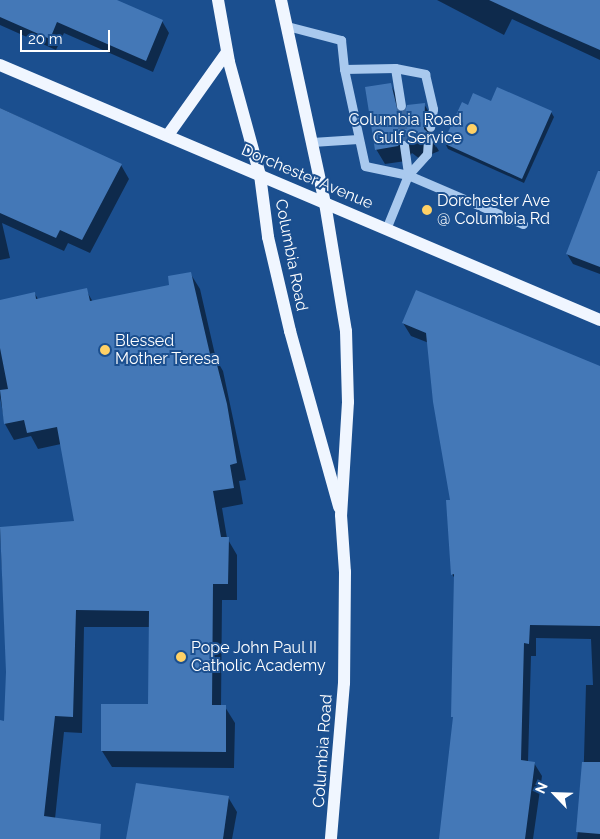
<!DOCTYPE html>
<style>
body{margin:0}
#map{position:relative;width:600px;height:839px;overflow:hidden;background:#1b4f8f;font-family:Raleway,sans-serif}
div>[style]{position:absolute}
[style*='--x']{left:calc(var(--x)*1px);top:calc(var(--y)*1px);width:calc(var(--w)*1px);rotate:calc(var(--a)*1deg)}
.shadow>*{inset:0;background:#0007}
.building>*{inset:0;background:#4478b7}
.minor-tunnel>*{height:9px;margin-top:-4.5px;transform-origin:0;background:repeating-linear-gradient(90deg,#3d69a0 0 9px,transparent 0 13.5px)}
.minor>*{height:9px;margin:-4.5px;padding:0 4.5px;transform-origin:4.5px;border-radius:4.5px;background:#a9c9ee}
.major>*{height:12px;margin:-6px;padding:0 6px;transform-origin:6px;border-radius:6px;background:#f0f6ff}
.dots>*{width:14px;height:14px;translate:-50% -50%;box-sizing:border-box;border:2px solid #1b4f8f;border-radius:50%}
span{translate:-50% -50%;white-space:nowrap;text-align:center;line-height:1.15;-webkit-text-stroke:4px #1b4f8f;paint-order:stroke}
.poi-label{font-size:16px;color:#fff}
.right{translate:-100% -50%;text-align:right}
.left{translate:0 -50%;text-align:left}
.street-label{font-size:16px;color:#fff}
.north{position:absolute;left:530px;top:769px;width:50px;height:50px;-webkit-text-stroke:4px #1b4f8f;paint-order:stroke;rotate:294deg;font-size:14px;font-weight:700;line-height:20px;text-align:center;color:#fff}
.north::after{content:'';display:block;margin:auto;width:18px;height:22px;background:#fff;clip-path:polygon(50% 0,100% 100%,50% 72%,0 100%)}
.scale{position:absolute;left:20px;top:30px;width:90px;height:22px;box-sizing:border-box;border:2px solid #fff;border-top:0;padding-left:6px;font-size:15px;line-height:18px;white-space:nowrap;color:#fff;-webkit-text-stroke:4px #1b4f8f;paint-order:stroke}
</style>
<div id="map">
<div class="shadow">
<div style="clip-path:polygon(0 0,113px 0,162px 21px,169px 33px,153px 72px,64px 33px,56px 50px,0 25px)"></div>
<div style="clip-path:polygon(437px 0,600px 0,600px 60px,512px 19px,504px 35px)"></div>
<div style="clip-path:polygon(390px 84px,399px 99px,401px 113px,424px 104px,433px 119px,432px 139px,439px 151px,420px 159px,412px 153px,406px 161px,385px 164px,376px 149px)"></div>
<div style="clip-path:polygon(491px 103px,551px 112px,554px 117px,524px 183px,448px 149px,445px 143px)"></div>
<div style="clip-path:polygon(0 108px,121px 165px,129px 179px,90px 253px,68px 243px,64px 251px,2px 223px,10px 258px,0 260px)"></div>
<div style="clip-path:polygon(600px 170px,600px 274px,573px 264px,567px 254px)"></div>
<div style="clip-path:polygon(190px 273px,200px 289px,216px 359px,223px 371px,246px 480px,239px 481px,243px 504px,222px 508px,227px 538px,237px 555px,237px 600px,222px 600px,221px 707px,225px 707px,235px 723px,234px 768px,112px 767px,102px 751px,149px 705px,150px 627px,84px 627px,82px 733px,64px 732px,55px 819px,72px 839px,0 839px,0 722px,5px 722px,7px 672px,0 528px,75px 522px,61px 444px,38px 449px,31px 436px,14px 440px,5px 424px,0 397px,0 307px,35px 294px,38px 299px,86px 290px,93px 302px,171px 286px)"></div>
<div style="clip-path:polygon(403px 323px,600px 367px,600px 839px,577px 839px,583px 794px,586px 685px,593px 685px,591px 639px,536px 638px,536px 656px,531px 656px,528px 762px,534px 763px,542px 776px,533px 839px,440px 839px,454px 721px,455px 579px,452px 574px,451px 501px,429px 343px,411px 336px)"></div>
<div style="clip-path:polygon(228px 797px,237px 812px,232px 839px,127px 839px)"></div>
</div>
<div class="building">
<div style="clip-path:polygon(0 0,117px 0,163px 20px,146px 61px,57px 22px,50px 39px,0 17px)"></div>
<div style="clip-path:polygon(489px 0,600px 0,600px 50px,545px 26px)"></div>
<div style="clip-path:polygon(391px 83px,398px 112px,405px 111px,407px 105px,425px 103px,424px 129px,432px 136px,426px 135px,422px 142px,410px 144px,403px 139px,398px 146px,375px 150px,365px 87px)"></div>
<div style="clip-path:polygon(497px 87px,552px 111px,522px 179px,443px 143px,462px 102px,468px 105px,473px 93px,491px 101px)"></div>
<div style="clip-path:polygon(0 108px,122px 164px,82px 240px,60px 230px,56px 238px,0 213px)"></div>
<div style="clip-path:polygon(598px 171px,600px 171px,600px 267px,566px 254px)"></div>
<div style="clip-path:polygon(191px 272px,210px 354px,214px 353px,227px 404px,237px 463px,230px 465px,234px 488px,213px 491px,221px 537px,229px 537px,228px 584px,213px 584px,212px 705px,226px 705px,226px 752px,101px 751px,101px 704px,148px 704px,149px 611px,76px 610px,73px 717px,55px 716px,44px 816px,101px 824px,100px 839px,0 839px,0 720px,4px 721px,6px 672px,0 527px,74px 521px,57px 427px,27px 433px,24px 420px,4px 424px,0 390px,8px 389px,0 348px,0 300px,35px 292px,36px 299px,87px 288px,90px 301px,169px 285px,168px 276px)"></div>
<div style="clip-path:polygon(416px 290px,600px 366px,600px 626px,530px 625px,529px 644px,524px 643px,521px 760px,535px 762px,525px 839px,439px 839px,453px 717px,451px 717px,454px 574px,451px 575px,446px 500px,450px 500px,433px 402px,426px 333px,402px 323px)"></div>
<div style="clip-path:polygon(582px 762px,600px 762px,600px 834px,576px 832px)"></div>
<div style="clip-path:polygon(136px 783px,229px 796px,223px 839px,126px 839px)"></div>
</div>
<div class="minor-tunnel">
<div style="--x:401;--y:106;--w:39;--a:86"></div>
<div style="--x:428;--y:141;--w:14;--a:-82"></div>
</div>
<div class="minor">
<div style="--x:287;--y:26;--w:56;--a:14.5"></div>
<div style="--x:341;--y:40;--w:29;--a:84"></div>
<div style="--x:344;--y:69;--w:51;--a:-1.1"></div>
<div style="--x:395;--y:68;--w:38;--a:81"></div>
<div style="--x:395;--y:68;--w:31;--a:11"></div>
<div style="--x:425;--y:74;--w:36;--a:77"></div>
<div style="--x:433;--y:109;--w:18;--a:99"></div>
<div style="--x:344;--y:69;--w:99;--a:77.8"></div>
<div style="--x:365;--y:166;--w:44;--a:11.8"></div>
<div style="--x:312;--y:142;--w:46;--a:-3.7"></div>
<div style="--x:404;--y:145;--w:30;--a:82"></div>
<div style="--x:408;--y:175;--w:125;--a:23.1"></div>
<div style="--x:386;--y:229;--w:58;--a:-67.8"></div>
<div style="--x:408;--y:175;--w:28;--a:-48"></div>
<div style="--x:427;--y:154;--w:13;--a:-86"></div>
</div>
<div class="major">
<div style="--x:218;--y:0;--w:63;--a:79.9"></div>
<div style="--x:229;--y:62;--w:117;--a:74.7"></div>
<div style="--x:260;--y:175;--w:63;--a:82.6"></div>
<div style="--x:268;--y:237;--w:97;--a:76.8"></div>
<div style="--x:290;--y:331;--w:183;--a:74.4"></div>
<div style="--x:281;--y:0;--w:208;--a:77.8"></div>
<div style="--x:325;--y:203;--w:130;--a:80.7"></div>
<div style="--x:346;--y:331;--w:71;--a:88.4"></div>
<div style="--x:348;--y:402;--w:113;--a:93.5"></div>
<div style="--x:341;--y:515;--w:57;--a:86"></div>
<div style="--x:345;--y:572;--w:111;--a:90.5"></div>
<div style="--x:344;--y:683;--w:157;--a:94.8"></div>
<div style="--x:0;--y:65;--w:652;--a:23.03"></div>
<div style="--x:168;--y:135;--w:102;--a:-54.6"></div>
</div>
<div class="dots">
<div style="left:472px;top:129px;background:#ffd166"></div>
<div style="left:427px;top:210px;background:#ffd166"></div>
<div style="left:105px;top:350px;background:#ffd166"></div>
<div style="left:181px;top:657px;background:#ffd166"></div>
</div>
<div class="poi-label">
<span class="right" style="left:462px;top:129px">Columbia Road<br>Gulf Service</span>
<span class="left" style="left:437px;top:210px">Dorchester Ave<br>@ Columbia Rd</span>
<span class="left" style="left:115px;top:350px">Blessed<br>Mother Teresa</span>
<span class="left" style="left:191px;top:657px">Pope John Paul II<br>Catholic Academy</span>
</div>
<div class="street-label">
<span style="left:307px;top:177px;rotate:23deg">Dorchester Avenue</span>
<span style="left:291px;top:255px;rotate:79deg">Columbia Road</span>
<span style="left:323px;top:751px;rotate:-86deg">Columbia Road</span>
</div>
<div class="north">N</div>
<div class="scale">20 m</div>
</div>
